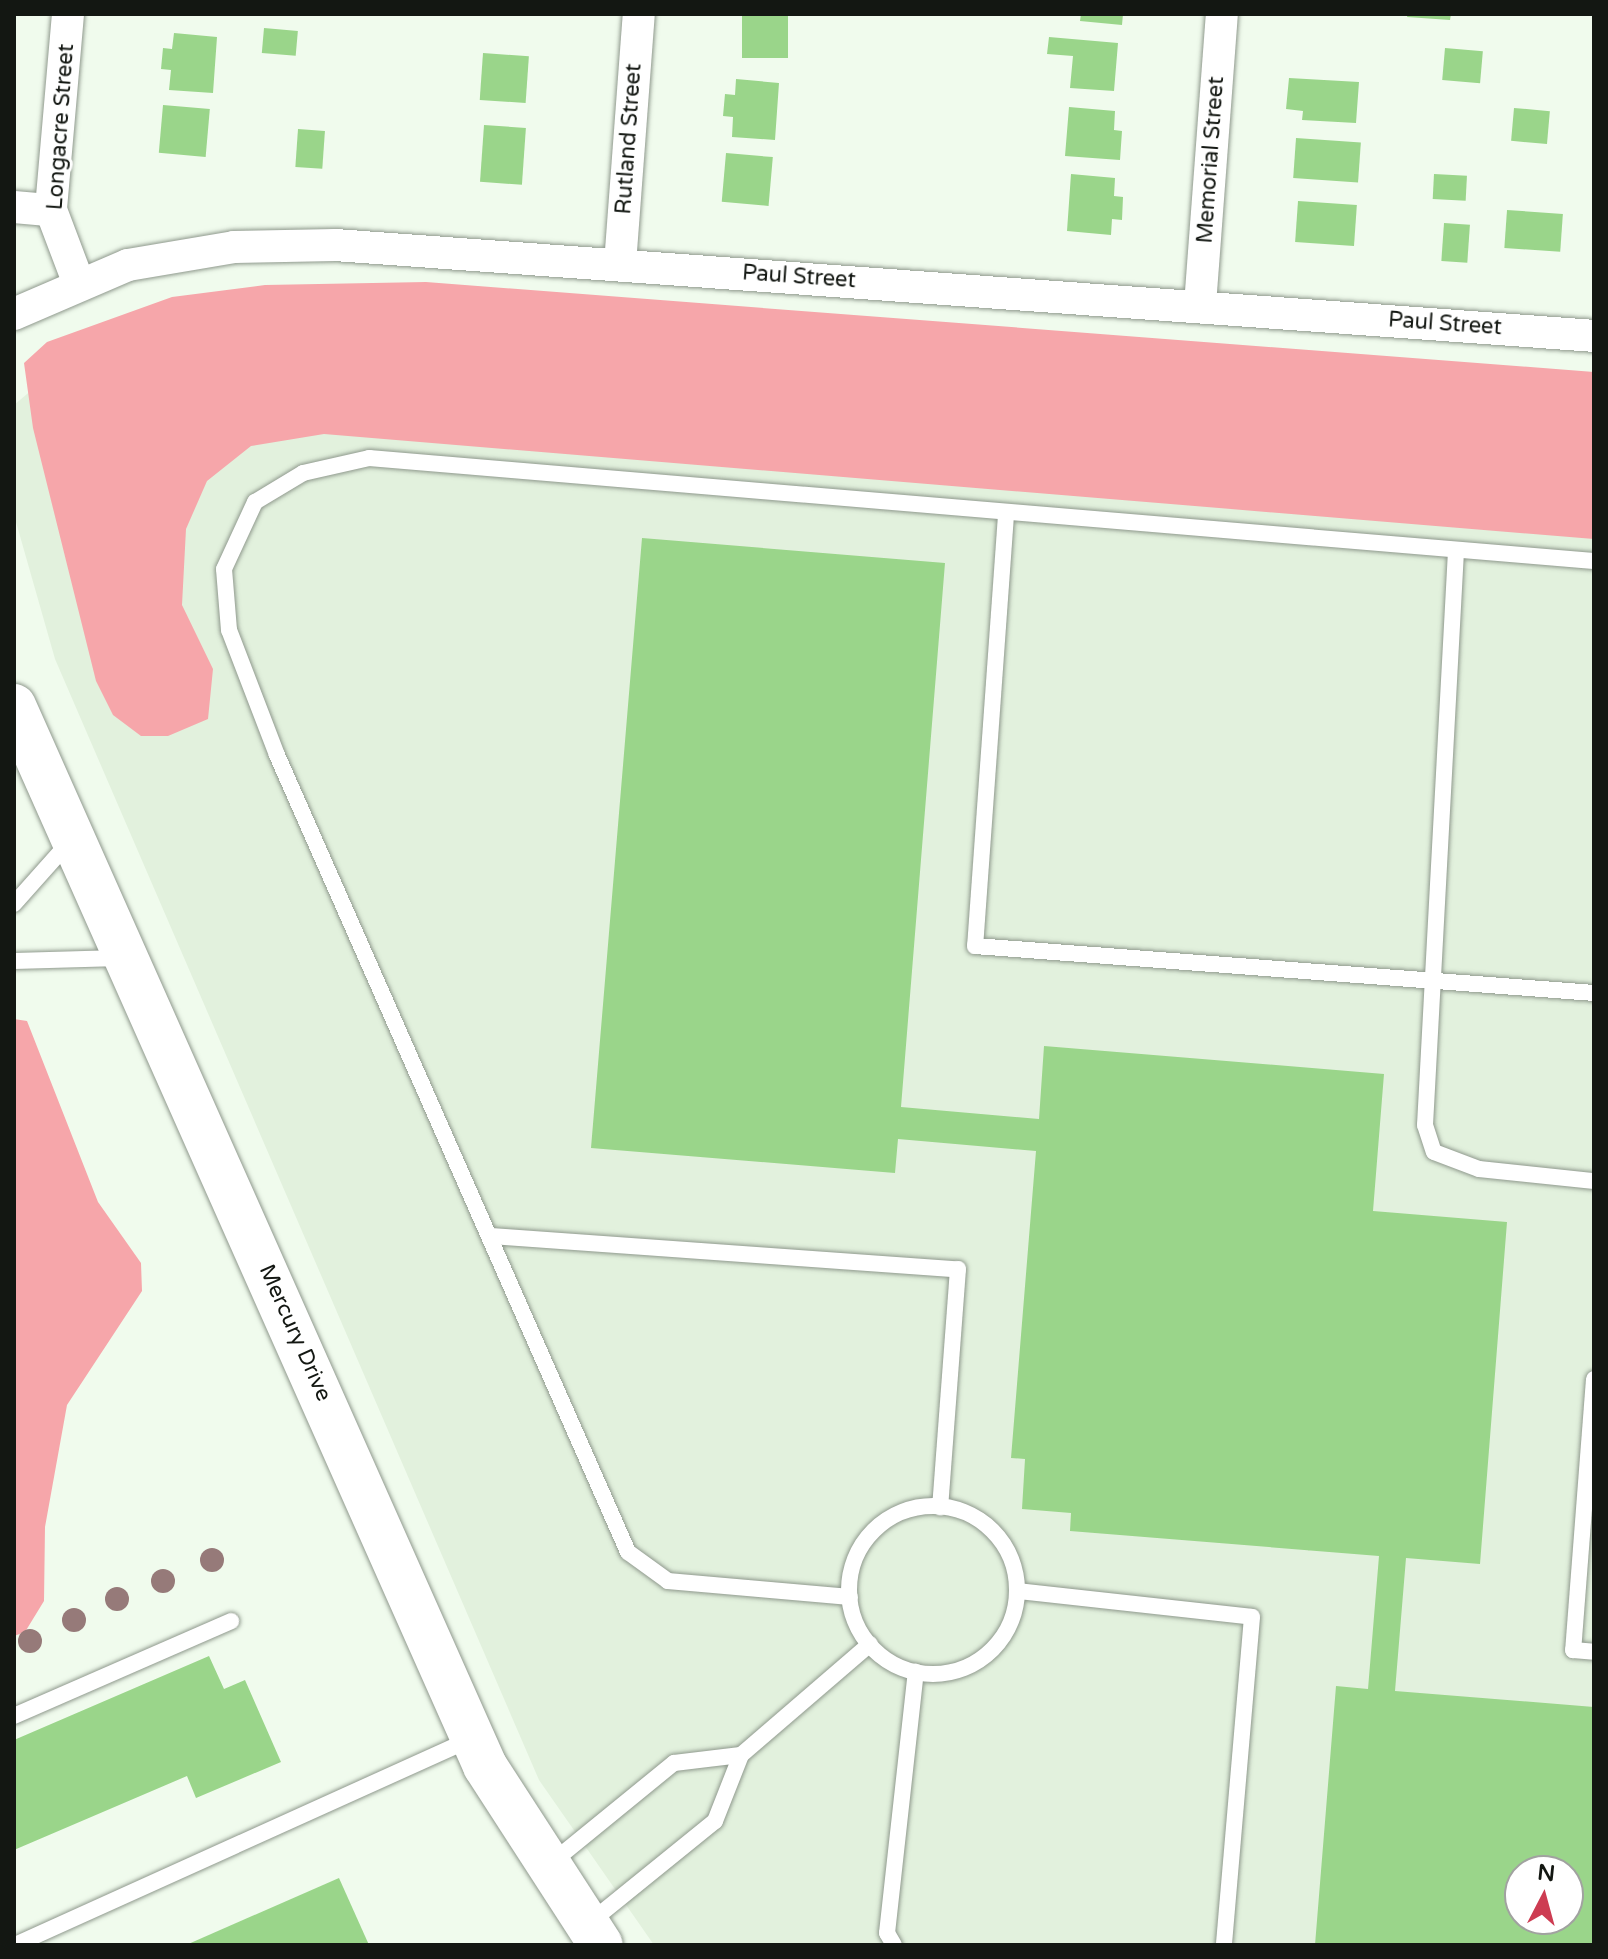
<!DOCTYPE html>
<style>
body{margin:0}
#map{position:relative;width:1608px;height:1959px;overflow:hidden;background:#f0fbed;font-family:"Varela Round",sans-serif}
div>[style]{position:absolute}
[style*='--x']{left:calc(var(--x)*1px);top:calc(var(--y)*1px);width:calc(var(--w)*1px);rotate:calc(var(--a)*1deg)}
.built>*{inset:0;background:#e2f1dd}
.forest>*{inset:0;background:#f6a6aa}
.building>*{inset:0;background:#9ad58a;transform-origin:0 0}
.roads{filter:drop-shadow(0 0 2px #8f998d) drop-shadow(0 0 2px #8f998d)}
.lane>*{height:16px;margin:-8px;padding:0 8px;transform-origin:8px;border-radius:8px;background:#fff}
.lane>.ring{margin:-8px;padding:0;box-sizing:content-box;background:none;border:16px solid #fff;border-radius:50%}
.street>*{height:32px;margin:-16px;padding:0 16px;transform-origin:16px;border-radius:16px;background:#fff}
.secondary>*{height:44px;margin:-22px;padding:0 22px;transform-origin:22px;border-radius:22px;background:#fff}
.trees>*{width:24px;height:24px;margin:-12px;border-radius:50%;background:#967a79}
span{translate:-50% -50%;white-space:nowrap;text-align:center;line-height:1.15;-webkit-text-stroke:6px #fff;paint-order:stroke}
.street-label{font-size:22px;color:#131712}
.frame{position:absolute;inset:0;border:16px solid #131712;pointer-events:none}
.north{position:absolute;left:1504px;top:1855px;width:80px;height:80px;box-sizing:border-box;background:#fff;border:2px solid #a1a2a0;border-radius:50%;rotate:6deg;font-size:22px;font-weight:700;line-height:32px;text-align:center;color:#131712}
.north::after{content:'';display:block;margin:auto;width:28px;height:36px;background:#cd3c52;clip-path:polygon(50% 0,100% 100%,50% 72%,0 100%)}
</style>
<div id="map">
<div class="built">
<div style="clip-path:polygon(evenodd,78px 351px,1594px 410px,1594px 1945px,654px 1945px,539px 1780px,55px 659px,14px 515px,14px 405px,78px 351px,1520px 1871px,1568px 1871px,1568px 1919px,1520px 1919px,1520px 1871px)"></div>
</div>
<div class="forest">
<div style="clip-path:polygon(426px 282px,1594px 372px,1594px 539px,324px 434px,251px 446px,207px 481px,186px 529px,182px 605px,213px 669px,208px 719px,168px 736px,141px 736px,113px 715px,96px 681px,33px 428px,24px 363px,47px 342px,172px 297px,265px 285px)"></div>
<div style="clip-path:polygon(14px 1019px,27px 1021px,98px 1202px,141px 1263px,142px 1291px,67px 1405px,45px 1527px,44px 1601px,25px 1632px,14px 1636px)"></div>
</div>
<div class="building">
<div style="left:742px;top:14px;width:46px;height:44px"></div>
<div style="clip-path:polygon(1081px 14px,1123px 14px,1122px 25px,1080px 21px)"></div>
<div style="clip-path:polygon(1408px 14px,1451px 14px,1450px 20px,1407px 17px)"></div>
<div style="left:264px;top:28px;width:34px;height:25px;rotate:5deg"></div>
<div style="clip-path:polygon(174px 33px,217px 37px,213px 93px,169px 90px,171px 70px,161px 69px,163px 48px,172px 49px)"></div>
<div style="clip-path:polygon(1049px 37px,1118px 43px,1114px 91px,1070px 88px,1073px 56px,1047px 54px)"></div>
<div style="left:1445px;top:48px;width:38px;height:32px;rotate:5deg"></div>
<div style="left:483px;top:53px;width:46px;height:47px;rotate:4deg"></div>
<div style="clip-path:polygon(1289px 78px,1359px 82px,1356px 123px,1302px 120px,1303px 111px,1286px 109px)"></div>
<div style="clip-path:polygon(736px 79px,779px 83px,775px 140px,732px 137px,733px 117px,723px 116px,725px 94px,735px 95px)"></div>
<div style="left:163px;top:105px;width:47px;height:48px;rotate:5deg"></div>
<div style="clip-path:polygon(1069px 107px,1115px 111px,1114px 130px,1122px 131px,1120px 160px,1065px 156px)"></div>
<div style="left:1514px;top:108px;width:36px;height:33px;rotate:5deg"></div>
<div style="left:484px;top:125px;width:42px;height:57px;rotate:4deg"></div>
<div style="left:298px;top:129px;width:27px;height:38px;rotate:4deg"></div>
<div style="left:1296px;top:138px;width:65px;height:40px;rotate:4deg"></div>
<div style="left:726px;top:153px;width:47px;height:49px;rotate:5deg"></div>
<div style="clip-path:polygon(1071px 174px,1115px 178px,1114px 196px,1123px 197px,1122px 220px,1112px 219px,1111px 235px,1067px 231px)"></div>
<div style="left:1434px;top:174px;width:33px;height:25px;rotate:3deg"></div>
<div style="left:1298px;top:201px;width:59px;height:41px;rotate:4deg"></div>
<div style="left:1507px;top:210px;width:56px;height:38px;rotate:4deg"></div>
<div style="left:1444px;top:223px;width:26px;height:38px;rotate:4deg"></div>
<div style="clip-path:polygon(evenodd,642px 538px,945px 563px,901px 1107px,1039px 1119px,1044px 1046px,1384px 1074px,1373px 1211px,1507px 1222px,1480px 1564px,1406px 1558px,1395px 1691px,1594px 1707px,1594px 1945px,1315px 1945px,1336px 1686px,1368px 1689px,1379px 1556px,1070px 1531px,1071px 1513px,1022px 1509px,1025px 1459px,1011px 1458px,1036px 1151px,898px 1139px,895px 1173px,591px 1148px,642px 538px,1520px 1871px,1568px 1871px,1568px 1919px,1520px 1919px,1520px 1871px)"></div>
<div style="clip-path:polygon(209px 1656px,224px 1689px,245px 1680px,281px 1762px,196px 1798px,187px 1776px,14px 1850px,14px 1740px)"></div>
<div style="clip-path:polygon(339px 1878px,369px 1945px,186px 1945px)"></div>
</div>
<div class="roads">
<div class="lane">
<div style="--x:1006;--y:515;--w:432;--a:94.1"></div>
<div style="--x:975;--y:946;--w:621;--a:4.34"></div>
<div style="--x:1456;--y:551;--w:575;--a:93.09"></div>
<div style="--x:1425;--y:1125;--w:28;--a:72"></div>
<div style="--x:1434;--y:1152;--w:48;--a:20.7"></div>
<div style="--x:1479;--y:1169;--w:116;--a:6"></div>
<div style="--x:14;--y:904;--w:86;--a:-48.3"></div>
<div style="--x:14;--y:961;--w:106;--a:-1.6"></div>
<div style="--x:492;--y:1236;--w:467;--a:4.1"></div>
<div style="--x:958;--y:1269;--w:239;--a:94.3"></div>
<div style="--x:1594;--y:1379;--w:272;--a:94.4"></div>
<div style="--x:1573;--y:1650;--w:21;--a:5"></div>
<div class="ring" style="left:849px;top:1506px;width:152px;height:152px"></div>
<div style="--x:1018;--y:1591;--w:235;--a:6.3"></div>
<div style="--x:1252;--y:1617;--w:329;--a:94.9"></div>
<div style="--x:850;--y:1597;--w:183;--a:-175"></div>
<div style="--x:668;--y:1581;--w:49;--a:-144.1"></div>
<div style="--x:628;--y:1552;--w:871;--a:-113.77"></div>
<div style="--x:277;--y:755;--w:134;--a:-111"></div>
<div style="--x:229;--y:630;--w:61;--a:-94.7"></div>
<div style="--x:224;--y:569;--w:74;--a:-65.2"></div>
<div style="--x:255;--y:502;--w:56;--a:-31.1"></div>
<div style="--x:303;--y:473;--w:68;--a:-12.8"></div>
<div style="--x:369;--y:458;--w:1229;--a:4.81"></div>
<div style="--x:14;--y:1716;--w:237;--a:-23.6"></div>
<div style="--x:741;--y:1755;--w:170;--a:-40.7"></div>
<div style="--x:550;--y:1864;--w:160;--a:-39.2"></div>
<div style="--x:674;--y:1763;--w:67;--a:-6.8"></div>
<div style="--x:741;--y:1755;--w:71;--a:111.5"></div>
<div style="--x:715;--y:1821;--w:162;--a:141"></div>
<div style="--x:15;--y:1945;--w:500;--a:-24.31"></div>
<div style="--x:894;--y:1945;--w:14;--a:-120"></div>
<div style="--x:887;--y:1933;--w:263;--a:-83.7"></div>
</div>
<div class="street">
<div style="--x:68;--y:14;--w:197;--a:95"></div>
<div style="--x:51;--y:210;--w:79;--a:69.3"></div>
<div style="--x:14;--y:207;--w:37;--a:5"></div>
<div style="--x:620;--y:264;--w:251;--a:-85.7"></div>
<div style="--x:1200;--y:305;--w:292;--a:-85.7"></div>
<div style="--x:14;--y:314;--w:124;--a:-23.3"></div>
<div style="--x:128;--y:265;--w:108;--a:-9.6"></div>
<div style="--x:234;--y:247;--w:101;--a:-1.1"></div>
<div style="--x:335;--y:245;--w:1262;--a:4.13"></div>
</div>
<div class="secondary">
<div style="--x:14;--y:706;--w:1160;--a:66.04"></div>
<div style="--x:485;--y:1766;--w:213;--a:57.1"></div>
</div>
</div>
<div class="trees">
<div style="left:212px;top:1560px"></div>
<div style="left:163px;top:1581px"></div>
<div style="left:117px;top:1599px"></div>
<div style="left:74px;top:1620px"></div>
<div style="left:30px;top:1641px"></div>
</div>
<div class="street-label">
<span style="left:61px;top:127px;rotate:-86deg">Longacre Street</span>
<span style="left:629px;top:139px;rotate:-86deg">Rutland Street</span>
<span style="left:1211px;top:160px;rotate:-86deg">Memorial Street</span>
<span style="left:799px;top:277px;rotate:4deg">Paul Street</span>
<span style="left:1445px;top:324px;rotate:4deg">Paul Street</span>
<span style="left:295px;top:1333px;rotate:66deg">Mercury Drive</span>
</div>
<div class="frame"></div>
<div class="north">N</div>
</div>
